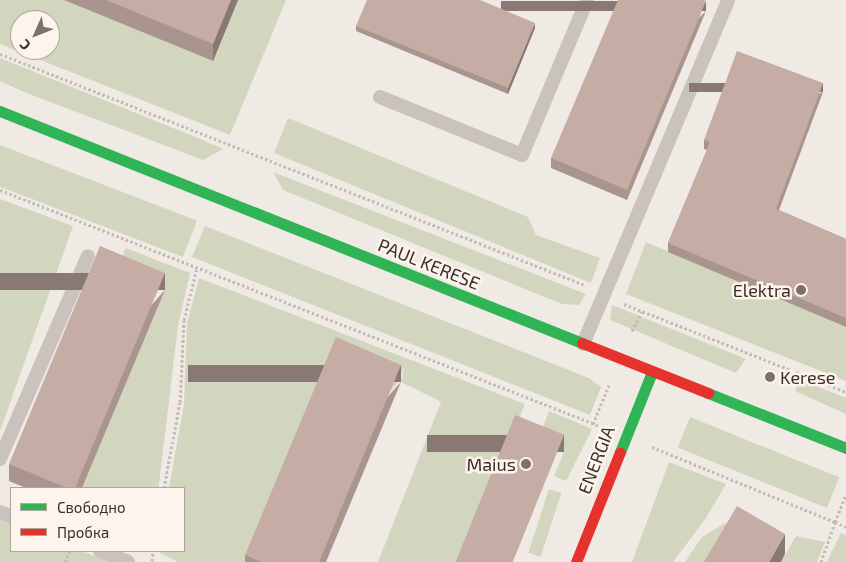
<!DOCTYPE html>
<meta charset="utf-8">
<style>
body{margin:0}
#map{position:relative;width:846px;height:562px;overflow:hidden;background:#f0eae5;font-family:"Exo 2",sans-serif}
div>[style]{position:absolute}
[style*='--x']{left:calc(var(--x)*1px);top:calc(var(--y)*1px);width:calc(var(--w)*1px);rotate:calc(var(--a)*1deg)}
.green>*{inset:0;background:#d3d6be;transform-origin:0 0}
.path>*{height:3px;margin-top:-1.5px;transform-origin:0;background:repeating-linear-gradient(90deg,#c3bbb5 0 2.5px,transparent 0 5px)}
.lane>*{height:14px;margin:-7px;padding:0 7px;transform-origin:7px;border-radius:7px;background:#cac2bd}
.fast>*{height:11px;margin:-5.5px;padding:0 5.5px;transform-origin:5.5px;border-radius:5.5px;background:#30b455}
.jam>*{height:11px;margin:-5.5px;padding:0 5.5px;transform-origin:5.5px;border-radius:5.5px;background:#e5322d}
.wall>*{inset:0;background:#a9948e}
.shaded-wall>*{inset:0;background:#8a7874;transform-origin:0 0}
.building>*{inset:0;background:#c5aca5;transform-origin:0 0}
.dots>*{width:14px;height:14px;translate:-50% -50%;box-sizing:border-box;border:2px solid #fcf4ed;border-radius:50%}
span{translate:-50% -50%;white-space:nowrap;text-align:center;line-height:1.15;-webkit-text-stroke:5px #fcf4ed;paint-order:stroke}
.street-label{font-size:18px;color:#3c2f2a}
.poi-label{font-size:18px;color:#3c2f2a}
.right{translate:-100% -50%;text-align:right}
.left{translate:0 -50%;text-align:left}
.legend{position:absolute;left:10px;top:487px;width:175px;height:65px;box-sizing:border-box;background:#fcf4ed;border:1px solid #afa59f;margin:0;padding:6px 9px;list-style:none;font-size:15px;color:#3c2f2a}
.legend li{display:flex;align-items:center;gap:10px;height:25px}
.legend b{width:25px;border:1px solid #afa59f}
.north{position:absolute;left:10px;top:10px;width:50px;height:50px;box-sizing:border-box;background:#fcf4ed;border:1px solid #afa59f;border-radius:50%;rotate:226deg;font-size:14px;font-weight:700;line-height:20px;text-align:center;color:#3c2f2a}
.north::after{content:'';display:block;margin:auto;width:18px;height:22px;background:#7b706b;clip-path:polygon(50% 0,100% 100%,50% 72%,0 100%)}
</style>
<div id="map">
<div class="green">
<div style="clip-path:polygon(evenodd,0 0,64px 0,213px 61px,238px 0,286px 0,230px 135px,0 44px,0 0,20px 20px,50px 20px,50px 50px,20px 50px,20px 20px)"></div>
<div style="clip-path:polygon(0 58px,198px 138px,223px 149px,203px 160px,24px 92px,0 81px)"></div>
<div style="clip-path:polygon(288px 118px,528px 217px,536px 235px,600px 258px,591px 283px,274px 153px)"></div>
<div style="left:0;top:145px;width:211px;height:39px;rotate:21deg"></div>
<div style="clip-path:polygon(273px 172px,586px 294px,579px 305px,562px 304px,283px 190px)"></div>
<div style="clip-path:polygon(0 199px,73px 226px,0 431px)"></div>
<div style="clip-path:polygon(205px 226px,589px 378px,601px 387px,590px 415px,192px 257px)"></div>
<div style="clip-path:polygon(646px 242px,846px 327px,846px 381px,626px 294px)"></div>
<div style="clip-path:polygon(126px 248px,190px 273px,178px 326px,159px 484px,158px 488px,82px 488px,165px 290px,116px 270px)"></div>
<div style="clip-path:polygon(199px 278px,525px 404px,462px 562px,378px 562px,441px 402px,401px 382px,405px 364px,399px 381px,249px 562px,178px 562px,160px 553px,160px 551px,184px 551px,184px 488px,169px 488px,184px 404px,187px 323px)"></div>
<div style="clip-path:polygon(612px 305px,746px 359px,736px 373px,610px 320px)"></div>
<div style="clip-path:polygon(799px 379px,846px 398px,846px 414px,795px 391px)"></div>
<div style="clip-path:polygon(549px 411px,592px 429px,566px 481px,554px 476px,564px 452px,537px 442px)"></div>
<div style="left:690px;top:417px;width:161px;height:33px;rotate:22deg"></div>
<div style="clip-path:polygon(602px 432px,610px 435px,592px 473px,584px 478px)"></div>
<div style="clip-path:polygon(669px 462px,726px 484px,706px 518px,673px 562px,632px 562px)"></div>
<div style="left:549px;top:489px;width:13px;height:67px;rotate:18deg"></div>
<div style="clip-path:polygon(0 516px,11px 521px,11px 551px,82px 551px,109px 562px,0 562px)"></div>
<div style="clip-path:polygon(725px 523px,737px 526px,716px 562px,685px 562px,702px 537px)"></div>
<div style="clip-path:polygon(841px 533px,846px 535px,846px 562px,827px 562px)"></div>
<div style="clip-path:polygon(796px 536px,825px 542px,817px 562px,781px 562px)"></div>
</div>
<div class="path">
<div style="--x:0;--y:54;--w:629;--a:21.55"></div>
<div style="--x:0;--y:190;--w:645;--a:21.47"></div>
<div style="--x:624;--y:304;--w:239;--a:21.6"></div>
<div style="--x:632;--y:331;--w:25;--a:-63"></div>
<div style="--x:593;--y:424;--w:42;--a:-67.7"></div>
<div style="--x:652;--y:447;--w:198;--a:22.3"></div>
<div style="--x:835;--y:522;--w:29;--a:-68"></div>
<div style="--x:164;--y:488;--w:87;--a:-79.5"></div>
<div style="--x:180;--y:402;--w:82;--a:-87.2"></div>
<div style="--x:184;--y:320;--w:54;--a:-76"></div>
<div style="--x:152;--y:561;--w:10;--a:-84"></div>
<div style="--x:65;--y:562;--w:12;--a:-66"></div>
<div style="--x:821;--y:562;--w:42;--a:-70.7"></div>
<div style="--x:835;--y:522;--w:12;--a:24"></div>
</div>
<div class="lane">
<div style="--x:380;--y:97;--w:153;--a:22.2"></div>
<div style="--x:522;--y:155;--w:168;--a:-67.2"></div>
<div style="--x:583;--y:344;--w:373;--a:-67.1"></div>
<div style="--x:0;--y:459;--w:221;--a:-66.6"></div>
<div style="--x:0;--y:512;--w:12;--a:20"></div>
<div style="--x:100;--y:551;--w:30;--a:21"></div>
</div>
<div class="fast">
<div style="--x:0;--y:111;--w:627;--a:21.73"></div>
<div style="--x:708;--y:393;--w:149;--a:21.7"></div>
<div style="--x:620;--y:452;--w:86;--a:-68.2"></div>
</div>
<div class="jam">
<div style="--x:582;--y:343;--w:136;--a:21.6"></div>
<div style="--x:576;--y:562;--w:118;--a:-68.2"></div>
</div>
<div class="wall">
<div style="clip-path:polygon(64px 0,238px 0,213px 61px)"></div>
<div style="clip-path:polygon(706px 11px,627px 200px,551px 168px,551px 158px)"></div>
<div style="clip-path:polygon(356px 26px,535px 28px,508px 94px,356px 31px)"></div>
<div style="clip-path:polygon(823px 92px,779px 210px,846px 239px,846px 327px,668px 252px,668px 243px,707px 150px,704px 149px,704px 140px)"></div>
<div style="clip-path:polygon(165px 290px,82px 488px,26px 488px,9px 481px,9px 464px)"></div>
<div style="clip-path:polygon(401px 382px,326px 562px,245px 562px,245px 555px)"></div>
</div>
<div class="shaded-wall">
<div style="clip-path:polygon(231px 0,238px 0,213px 61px,213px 44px)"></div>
<div style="left:706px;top:1px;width:10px;height:205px;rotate:90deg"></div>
<div style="clip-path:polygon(535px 23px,535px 28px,508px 94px,508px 88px)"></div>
<div style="left:823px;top:83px;width:9px;height:134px;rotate:90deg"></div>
<div style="left:165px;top:273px;width:17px;height:233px;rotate:90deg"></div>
<div style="left:401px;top:365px;width:17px;height:213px;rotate:90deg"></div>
<div style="left:564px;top:435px;width:17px;height:137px;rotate:90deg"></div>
<div style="clip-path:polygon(785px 534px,785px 554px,781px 562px,769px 562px)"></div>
</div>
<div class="building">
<div style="clip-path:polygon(106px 0,231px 0,213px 44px)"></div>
<div style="clip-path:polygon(367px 0,480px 0,535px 23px,508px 88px,356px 26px)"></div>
<div style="clip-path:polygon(618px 0,704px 0,706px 1px,627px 190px,551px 158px)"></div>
<div style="clip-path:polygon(737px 51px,823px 83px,776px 209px,846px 239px,846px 318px,668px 243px,710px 142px,704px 140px)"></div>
<div style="clip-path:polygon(100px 246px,165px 273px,75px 488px,67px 488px,9px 464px)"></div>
<div style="clip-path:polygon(336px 337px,401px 365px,319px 562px,261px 562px,245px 555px)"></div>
<div style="left:515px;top:415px;width:53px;height:159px;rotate:22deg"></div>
<div style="clip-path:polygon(737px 506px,785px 534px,769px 562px,704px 562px)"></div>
</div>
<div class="dots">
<div style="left:801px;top:290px;background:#7b706b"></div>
<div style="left:770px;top:377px;background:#7b706b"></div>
<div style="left:526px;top:464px;background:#7b706b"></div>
</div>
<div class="street-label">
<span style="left:429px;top:264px;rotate:22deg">PAUL KERESE</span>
<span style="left:596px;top:460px;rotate:-69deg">ENERGIA</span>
</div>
<div class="poi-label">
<span class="right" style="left:791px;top:290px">Elektra</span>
<span class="left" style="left:780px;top:377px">Kerese</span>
<span class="right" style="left:516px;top:464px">Maius</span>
</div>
<ul class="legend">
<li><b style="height:6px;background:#30b455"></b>Свободно</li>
<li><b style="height:6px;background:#e5322d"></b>Пробка</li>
</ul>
<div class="north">С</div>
</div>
